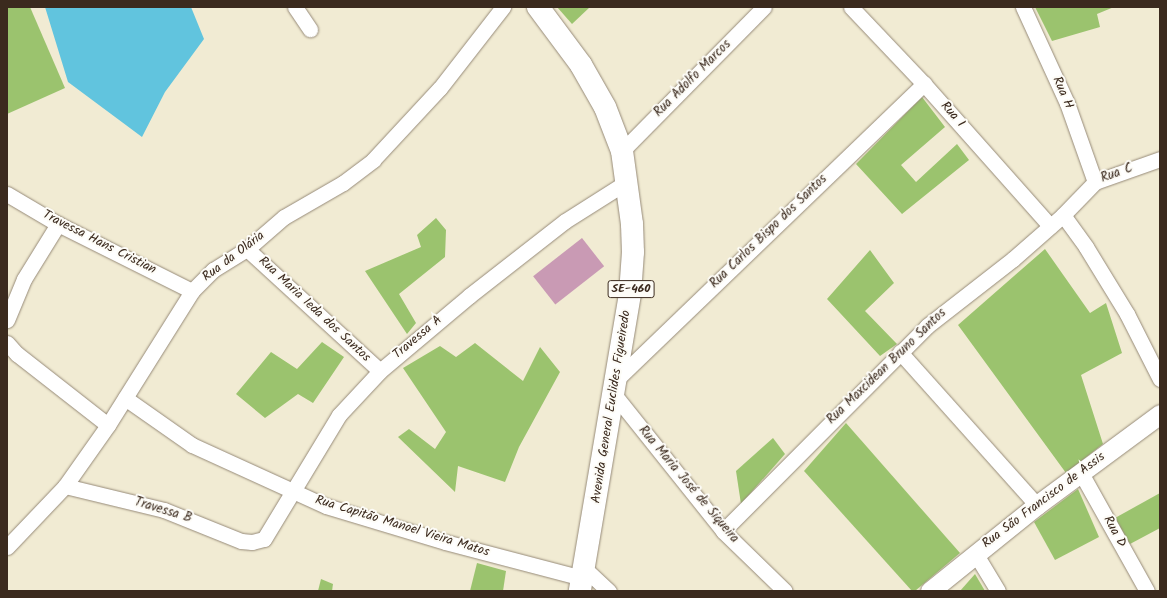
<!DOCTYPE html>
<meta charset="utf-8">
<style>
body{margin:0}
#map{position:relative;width:1167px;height:598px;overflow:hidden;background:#f1ebd3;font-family:Kalam,sans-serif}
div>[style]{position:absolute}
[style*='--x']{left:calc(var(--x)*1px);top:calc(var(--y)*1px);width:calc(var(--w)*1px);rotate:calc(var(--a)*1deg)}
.green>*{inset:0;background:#9bc36e}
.water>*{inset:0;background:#61c4de}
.building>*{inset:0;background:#c99ab4;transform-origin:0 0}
.roads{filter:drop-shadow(0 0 1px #968a78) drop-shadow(0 0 1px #968a78)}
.minor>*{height:15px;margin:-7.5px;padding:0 7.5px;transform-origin:7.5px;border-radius:7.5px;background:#fff}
.tertiary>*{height:19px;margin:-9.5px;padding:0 9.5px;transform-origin:9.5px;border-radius:9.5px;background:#fff}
.primary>*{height:22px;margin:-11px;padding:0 11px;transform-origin:11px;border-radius:11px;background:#fff}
span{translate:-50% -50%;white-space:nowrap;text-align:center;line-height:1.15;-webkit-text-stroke:4px #fdfcf7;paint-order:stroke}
.shield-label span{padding:1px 3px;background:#fdfcf7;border:1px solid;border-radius:3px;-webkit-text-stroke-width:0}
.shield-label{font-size:12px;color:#3b2a1e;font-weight:700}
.street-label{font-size:13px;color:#3b2a1e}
.frame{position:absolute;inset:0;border:8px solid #3b2a1e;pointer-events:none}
</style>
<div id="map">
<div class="green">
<div style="clip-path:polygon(7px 7px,30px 7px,65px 88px,7px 114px)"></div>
<div style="clip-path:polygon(557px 7px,590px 7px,572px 24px)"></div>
<div style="clip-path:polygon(1035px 7px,1114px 7px,1097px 14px,1100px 27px,1052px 41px)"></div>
<div style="clip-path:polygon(922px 97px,945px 127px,901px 165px,916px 182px,957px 144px,969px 160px,902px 214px,856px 164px)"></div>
<div style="clip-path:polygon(436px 218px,446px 230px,445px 257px,399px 294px,416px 323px,407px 334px,365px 271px,421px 247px,417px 235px)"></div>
<div style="clip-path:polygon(1045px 249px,1090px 313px,1106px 303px,1122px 353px,1081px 375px,1103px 444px,1066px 473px,958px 325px)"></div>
<div style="clip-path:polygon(870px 250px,894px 283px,865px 311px,897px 344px,880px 356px,827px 299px)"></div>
<div style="clip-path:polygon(322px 342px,344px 357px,313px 403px,298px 394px,265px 418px,236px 394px,271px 352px,297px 369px)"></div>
<div style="clip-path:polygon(475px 343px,523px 381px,540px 347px,560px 372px,519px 447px,505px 482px,458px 466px,455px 492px,398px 437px,409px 429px,435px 449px,446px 432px,403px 368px,440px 346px,456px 357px)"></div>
<div style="clip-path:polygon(846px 423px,960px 553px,915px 591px,912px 591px,804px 471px)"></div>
<div style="clip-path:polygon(773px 438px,785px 454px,741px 504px,736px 471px)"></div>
<div style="clip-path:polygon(1078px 489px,1099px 537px,1055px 560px,1034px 522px)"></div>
<div style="clip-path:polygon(1160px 493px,1160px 528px,1130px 544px,1115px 518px)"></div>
<div style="clip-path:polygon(477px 563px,506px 571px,503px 591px,470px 591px)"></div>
<div style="clip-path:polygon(975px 574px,985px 591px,960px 591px)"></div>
<div style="clip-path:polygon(321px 579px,333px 584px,332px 591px,318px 591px)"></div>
</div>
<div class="water">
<div style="clip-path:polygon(45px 7px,191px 7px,204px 39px,165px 92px,142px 137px,68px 82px)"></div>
</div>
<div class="building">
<div style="left:582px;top:238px;width:36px;height:62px;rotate:52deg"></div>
</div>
<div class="roads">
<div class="minor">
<div style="--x:295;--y:7;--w:27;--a:56"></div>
<div style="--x:851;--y:7;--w:106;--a:46.5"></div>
<div style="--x:924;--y:84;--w:190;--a:48.4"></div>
<div style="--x:1023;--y:7;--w:106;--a:65.4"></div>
<div style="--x:1067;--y:103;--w:84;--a:70.5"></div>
<div style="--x:622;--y:151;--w:202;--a:-45.4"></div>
<div style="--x:7;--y:194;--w:59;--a:30.5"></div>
<div style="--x:58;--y:224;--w:150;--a:26.6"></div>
<div style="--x:1063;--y:215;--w:39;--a:54"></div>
<div style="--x:1086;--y:247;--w:79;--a:58.5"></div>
<div style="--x:1127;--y:314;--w:73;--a:63.1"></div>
<div style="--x:247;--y:249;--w:180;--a:42.5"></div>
<div style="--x:7;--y:320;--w:44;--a:-67.5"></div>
<div style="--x:24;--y:279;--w:65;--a:-58.3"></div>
<div style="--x:7;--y:343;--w:15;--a:48"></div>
<div style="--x:17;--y:354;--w:115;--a:38"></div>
<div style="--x:900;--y:352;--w:205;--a:48.2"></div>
<div style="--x:615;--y:381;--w:429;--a:-43.9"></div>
<div style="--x:613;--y:393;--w:176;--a:51.4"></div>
<div style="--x:723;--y:531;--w:86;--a:44.1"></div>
<div style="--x:125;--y:398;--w:82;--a:35"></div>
<div style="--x:192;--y:445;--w:147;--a:24.5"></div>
<div style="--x:326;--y:506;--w:124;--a:16.8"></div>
<div style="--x:445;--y:542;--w:142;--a:14.7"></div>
<div style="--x:1081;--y:473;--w:135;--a:60.8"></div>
<div style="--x:65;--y:486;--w:102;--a:13.6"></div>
<div style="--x:164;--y:510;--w:83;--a:21.9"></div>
<div style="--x:241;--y:541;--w:11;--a:5"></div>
<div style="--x:252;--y:542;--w:12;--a:-14"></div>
<div style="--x:264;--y:539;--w:145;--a:-58.8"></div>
<div style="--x:339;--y:415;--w:60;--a:-47"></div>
<div style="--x:380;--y:371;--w:116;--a:-40.1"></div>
<div style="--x:469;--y:296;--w:122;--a:-38"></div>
<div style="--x:565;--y:221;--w:75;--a:-32.4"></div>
<div style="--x:723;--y:531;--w:289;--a:-45.1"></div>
<div style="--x:927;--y:326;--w:109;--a:-37.9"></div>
<div style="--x:1013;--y:259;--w:67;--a:-41.3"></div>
<div style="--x:1063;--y:215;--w:46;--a:-45.9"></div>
<div style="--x:1095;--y:182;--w:69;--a:-19.5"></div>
<div style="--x:7;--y:547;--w:84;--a:-46.4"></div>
<div style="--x:65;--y:486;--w:75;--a:-54.8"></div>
<div style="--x:108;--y:425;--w:158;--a:-57.9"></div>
<div style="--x:192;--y:291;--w:30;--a:-45"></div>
<div style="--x:213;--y:270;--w:40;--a:-32"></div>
<div style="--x:247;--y:249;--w:49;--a:-40.9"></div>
<div style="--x:284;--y:217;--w:68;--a:-30"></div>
<div style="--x:343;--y:183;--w:38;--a:-37"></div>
<div style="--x:373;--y:160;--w:98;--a:-47.1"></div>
<div style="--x:440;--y:88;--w:103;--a:-52.1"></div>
<div style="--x:975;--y:553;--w:44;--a:58.8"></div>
<div style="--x:584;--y:568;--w:34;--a:43"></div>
</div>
<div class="tertiary">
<div style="--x:930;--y:591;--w:137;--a:-38.8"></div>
<div style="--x:1037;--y:505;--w:153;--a:-36.5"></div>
</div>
<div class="primary">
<div style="--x:538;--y:7;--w:72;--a:53.4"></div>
<div style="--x:581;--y:65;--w:48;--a:60.3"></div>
<div style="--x:605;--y:107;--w:47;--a:68.9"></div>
<div style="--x:622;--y:151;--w:74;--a:82.2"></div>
<div style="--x:632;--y:224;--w:28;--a:88"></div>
<div style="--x:633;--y:252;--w:42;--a:94.1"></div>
<div style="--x:630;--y:294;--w:301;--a:99.6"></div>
</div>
</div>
<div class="shield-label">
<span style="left:631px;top:289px">SE-460</span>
</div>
<div class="street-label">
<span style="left:693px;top:79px;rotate:-45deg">Rua Adolfo Marcos</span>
<span style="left:1062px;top:93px;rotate:67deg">Rua H</span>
<span style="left:952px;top:115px;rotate:49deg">Rua I</span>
<span style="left:1117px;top:174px;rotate:-20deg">Rua C</span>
<span style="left:769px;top:232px;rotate:-44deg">Rua Carlos Bispo dos Santos</span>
<span style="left:99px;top:243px;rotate:27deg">Travessa Hans Cristian</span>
<span style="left:234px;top:257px;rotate:-37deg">Rua da Olária</span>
<span style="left:314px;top:310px;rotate:43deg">Rua Maria Ieda dos Santos</span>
<span style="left:418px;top:338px;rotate:-40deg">Travessa A</span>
<span style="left:887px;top:367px;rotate:-44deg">Rua Maxcidean Bruno Santos</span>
<span style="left:612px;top:407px;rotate:-81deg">Avenida General Euclides Figueiredo</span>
<span style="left:688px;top:485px;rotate:50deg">Rua Maria José de Siqueira</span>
<span style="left:1044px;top:501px;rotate:-37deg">Rua São Francisco de Assis</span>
<span style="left:163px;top:511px;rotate:17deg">Travessa B</span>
<span style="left:402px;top:527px;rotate:17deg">Rua Capitão Manoel Vieira Matos</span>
<span style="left:1114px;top:532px;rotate:61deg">Rua D</span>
</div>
<div class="frame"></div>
</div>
